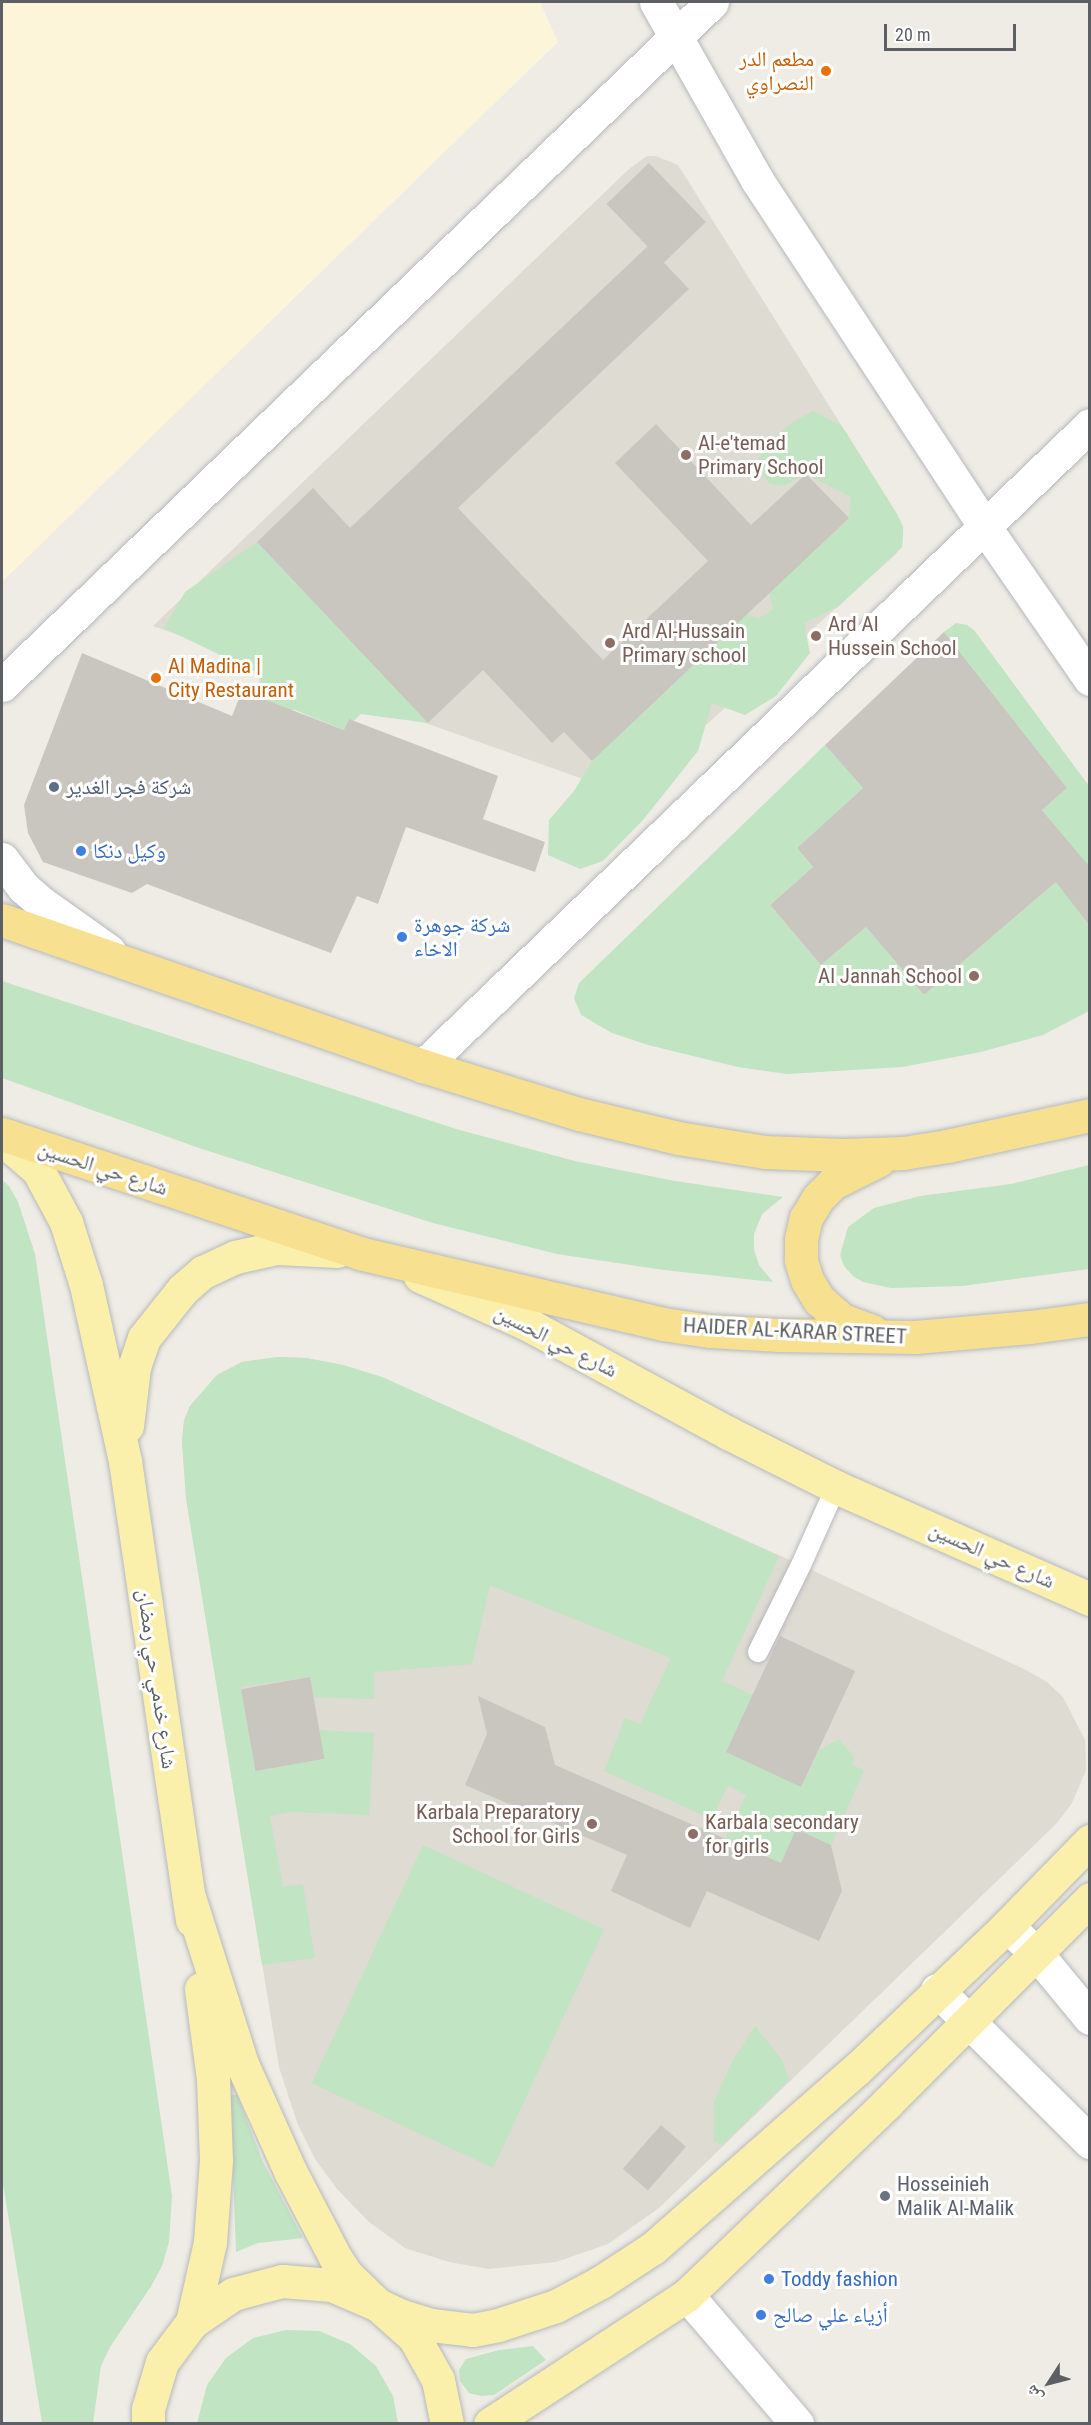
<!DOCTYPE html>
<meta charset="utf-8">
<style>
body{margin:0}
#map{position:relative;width:1091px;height:2425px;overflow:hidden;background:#eeece4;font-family:"Roboto Condensed","Noto Naskh Arabic",sans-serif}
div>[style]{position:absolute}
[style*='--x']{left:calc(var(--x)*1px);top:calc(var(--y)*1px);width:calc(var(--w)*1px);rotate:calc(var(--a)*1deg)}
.commercial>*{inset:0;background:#fcf5da}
.education>*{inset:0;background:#dddbd2}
.green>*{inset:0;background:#c1e4c2;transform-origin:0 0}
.building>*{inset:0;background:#c9c6c0;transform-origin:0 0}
.roads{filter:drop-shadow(0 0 2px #b6b9bd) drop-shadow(0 0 2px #b6b9bd)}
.lane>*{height:20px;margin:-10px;padding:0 10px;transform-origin:10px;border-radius:10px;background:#fff}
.street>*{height:33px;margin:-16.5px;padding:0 16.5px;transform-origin:16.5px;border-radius:16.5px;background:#fff}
.secondary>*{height:33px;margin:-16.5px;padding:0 16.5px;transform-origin:16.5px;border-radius:16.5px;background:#fff}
.primary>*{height:33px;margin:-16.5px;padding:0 16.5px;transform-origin:16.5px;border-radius:16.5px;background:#fbf0ab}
.highway>*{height:33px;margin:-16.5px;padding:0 16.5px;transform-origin:16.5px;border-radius:16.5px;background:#f8e091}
.dots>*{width:16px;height:16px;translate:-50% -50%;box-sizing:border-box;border:3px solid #fff;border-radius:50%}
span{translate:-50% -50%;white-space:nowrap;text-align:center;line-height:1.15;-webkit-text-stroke:6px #fff;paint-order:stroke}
.food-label{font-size:21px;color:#c56008}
.right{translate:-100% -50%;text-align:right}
.left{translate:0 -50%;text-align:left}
.education-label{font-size:21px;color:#785e54}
.service-label{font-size:21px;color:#4e5e75}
.shop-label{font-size:21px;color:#366cbe}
.street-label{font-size:21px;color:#5c5f63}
.worship-label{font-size:21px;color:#5b616d}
.frame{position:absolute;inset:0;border:3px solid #5c5f63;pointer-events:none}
.north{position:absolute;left:1019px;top:2353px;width:60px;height:60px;-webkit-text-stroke:4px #fff;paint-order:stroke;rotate:234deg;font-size:16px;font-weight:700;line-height:24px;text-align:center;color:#5c5f63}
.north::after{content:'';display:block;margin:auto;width:21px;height:27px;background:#5c5f63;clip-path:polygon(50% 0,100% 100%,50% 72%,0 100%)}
.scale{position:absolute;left:884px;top:24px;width:132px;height:27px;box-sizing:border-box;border:3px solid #5c5f63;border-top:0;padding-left:8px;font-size:18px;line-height:21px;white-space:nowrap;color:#5c5f63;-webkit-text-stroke:4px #fff;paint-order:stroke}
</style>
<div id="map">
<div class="commercial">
<div style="clip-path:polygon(2px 2px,540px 2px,558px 42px,4px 580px,2px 578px)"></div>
</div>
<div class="education">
<div style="clip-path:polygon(647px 156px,656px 156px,678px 165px,897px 514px,903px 527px,903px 536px,902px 547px,895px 555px,628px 795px,153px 626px,629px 169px)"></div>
<div style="clip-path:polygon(278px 1357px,306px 1358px,343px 1365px,382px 1377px,801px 1565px,1026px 1670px,1047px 1682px,1063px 1697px,1085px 1740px,1086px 1770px,1072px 1803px,1057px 1823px,659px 2208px,608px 2244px,556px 2262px,489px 2269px,449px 2262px,405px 2248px,369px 2222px,337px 2189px,315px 2159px,298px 2125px,279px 2067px,186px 1498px,182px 1441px,184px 1421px,190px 1406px,217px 1375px,242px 1362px)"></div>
</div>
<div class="green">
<div style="clip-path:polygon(813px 411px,842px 426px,897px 514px,903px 527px,902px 547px,838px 607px,804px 623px,810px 653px,776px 696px,745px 715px,712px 703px,698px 751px,643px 820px,603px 861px,580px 869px,548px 855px,549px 820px,574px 791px,592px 761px,747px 614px,758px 619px,774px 609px,769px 593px,849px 518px,851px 497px,806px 474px,782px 486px,768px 483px,757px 461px,771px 441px,790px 424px)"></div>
<div style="clip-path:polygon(257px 542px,428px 723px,361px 714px,344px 730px,295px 710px,266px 711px,258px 673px,164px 628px,185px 592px)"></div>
<div style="clip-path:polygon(956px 623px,967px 625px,974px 630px,1089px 786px,1089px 895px,1075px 906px,1089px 925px,1089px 1011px,1043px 1035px,981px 1052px,902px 1067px,787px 1074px,738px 1067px,648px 1045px,612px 1033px,581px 1015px,574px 998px,579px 983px,825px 745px,863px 788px,797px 848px,813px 867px,770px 905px,821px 965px,866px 927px,924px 995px,1083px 859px,1042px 810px,1067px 788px,944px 632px)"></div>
<div style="clip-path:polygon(2px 981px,456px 1129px,575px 1161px,675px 1181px,783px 1197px,762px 1214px,754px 1234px,754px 1250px,759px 1265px,773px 1282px,664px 1270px,557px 1254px,433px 1223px,202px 1149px,2px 1078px)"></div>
<div style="clip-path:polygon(1089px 1165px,1089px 1269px,963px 1286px,891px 1288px,863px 1282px,853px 1276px,844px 1266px,840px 1255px,848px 1227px,874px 1208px,920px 1196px,1011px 1184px)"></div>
<div style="clip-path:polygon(2px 1180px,9px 1186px,18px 1202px,35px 1254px,172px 2196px,169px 2242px,162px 2266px,150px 2288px,110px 2347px,101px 2366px,93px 2423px,42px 2423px,2px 2178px)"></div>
<div style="clip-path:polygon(278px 1357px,306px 1358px,343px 1365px,382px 1377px,779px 1556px,722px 1681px,753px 1695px,727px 1752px,802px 1787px,819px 1750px,839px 1739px,854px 1757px,852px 1765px,864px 1770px,831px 1846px,796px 1829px,781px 1863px,725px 1839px,746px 1795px,728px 1785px,712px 1819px,604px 1771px,625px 1718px,640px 1724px,671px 1658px,490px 1585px,472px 1664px,374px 1672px,374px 1699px,313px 1697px,310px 1677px,241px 1687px,255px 1770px,323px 1759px,319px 1730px,374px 1733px,369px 1815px,291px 1812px,270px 1816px,283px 1887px,303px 1884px,315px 1958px,262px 1965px,186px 1498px,182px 1441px,184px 1421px,190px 1406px,217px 1375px,242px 1362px)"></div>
<div style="left:423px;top:1845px;width:200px;height:263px;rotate:25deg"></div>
<div style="clip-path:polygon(755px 2026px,782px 2060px,789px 2080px,722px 2145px,714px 2141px,714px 2102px,732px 2062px)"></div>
<div style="clip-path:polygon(230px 2095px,237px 2095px,263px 2162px,303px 2238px,258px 2243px,236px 2252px)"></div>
<div style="clip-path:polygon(286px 2330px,319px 2331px,350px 2344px,376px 2366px,393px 2396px,398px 2423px,197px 2423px,207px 2385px,226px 2358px,253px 2338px)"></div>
<div style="clip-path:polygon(533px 2346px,546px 2360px,494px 2395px,481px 2396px,469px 2393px,460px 2381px,459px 2370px,466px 2359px,499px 2350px)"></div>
</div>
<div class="building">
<div style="left:649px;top:163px;width:82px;height:59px;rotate:46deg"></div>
<div style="clip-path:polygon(648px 246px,689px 289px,458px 508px,603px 660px,708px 561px,615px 463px,656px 424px,751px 525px,806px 474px,849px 518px,592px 761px,564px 732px,552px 743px,483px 670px,428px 723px,257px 542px,313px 488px,350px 528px)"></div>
<div style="clip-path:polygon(944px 632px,1067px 788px,1042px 810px,1089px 866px,1089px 925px,1056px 882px,924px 995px,866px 927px,821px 965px,770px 905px,813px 867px,797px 848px,863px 788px,825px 745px)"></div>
<div style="clip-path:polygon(82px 653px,232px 716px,242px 691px,344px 730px,349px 719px,498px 776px,483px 819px,545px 842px,535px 872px,406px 827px,378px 904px,357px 896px,331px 953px,147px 884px,132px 893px,43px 862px,28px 833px,24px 805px)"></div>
<div style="left:780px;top:1636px;width:83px;height:128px;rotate:25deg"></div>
<div style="left:310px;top:1677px;width:83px;height:70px;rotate:80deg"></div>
<div style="clip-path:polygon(478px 1696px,545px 1727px,555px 1765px,781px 1863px,796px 1829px,831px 1845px,842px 1891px,819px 1941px,707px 1891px,690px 1928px,611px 1891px,627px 1855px,465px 1785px,487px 1734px)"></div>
<div style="left:661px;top:2125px;width:33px;height:58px;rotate:41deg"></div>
</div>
<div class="roads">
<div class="lane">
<div style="--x:758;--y:1652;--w:97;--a:-63.7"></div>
<div style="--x:801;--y:1565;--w:85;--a:-65.8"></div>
</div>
<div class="street">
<div style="--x:656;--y:2;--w:205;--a:60.4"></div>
<div style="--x:757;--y:180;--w:414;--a:56.7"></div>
<div style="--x:984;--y:526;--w:186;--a:55.3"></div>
<div style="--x:2;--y:685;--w:985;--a:-43.89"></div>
<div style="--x:2;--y:859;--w:35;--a:53"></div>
<div style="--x:23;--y:887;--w:23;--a:41"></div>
<div style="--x:40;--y:902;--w:85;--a:35.4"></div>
<div style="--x:423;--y:1066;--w:925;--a:-43.86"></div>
<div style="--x:687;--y:2295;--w:170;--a:49.5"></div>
</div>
<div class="secondary">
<div style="--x:1007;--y:1926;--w:41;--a:43"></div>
<div style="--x:1037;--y:1954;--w:83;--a:50.4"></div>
<div style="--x:937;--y:1990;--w:216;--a:44.8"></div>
</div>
<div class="primary">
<div style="--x:2;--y:1139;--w:48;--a:40.7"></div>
<div style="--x:38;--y:1170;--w:59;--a:61.7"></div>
<div style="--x:66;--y:1222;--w:66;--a:72.4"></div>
<div style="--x:86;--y:1285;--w:180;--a:77.5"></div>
<div style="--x:125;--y:1461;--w:464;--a:81.7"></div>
<div style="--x:420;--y:1276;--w:122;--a:24.2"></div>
<div style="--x:531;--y:1326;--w:224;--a:28.5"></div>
<div style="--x:728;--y:1433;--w:121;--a:26.6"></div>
<div style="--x:836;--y:1487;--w:278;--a:23.8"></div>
<div style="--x:127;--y:1426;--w:59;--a:-83.2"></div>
<div style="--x:134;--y:1367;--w:31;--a:-71"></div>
<div style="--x:144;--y:1338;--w:61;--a:-51.6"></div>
<div style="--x:182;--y:1290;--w:28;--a:-41"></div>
<div style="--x:203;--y:1272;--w:35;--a:-25"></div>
<div style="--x:235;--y:1257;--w:43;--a:-12.1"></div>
<div style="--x:277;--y:1248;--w:60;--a:2.9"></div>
<div style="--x:189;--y:1897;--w:175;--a:72.4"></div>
<div style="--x:242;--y:2064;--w:117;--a:65.8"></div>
<div style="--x:290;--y:2171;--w:97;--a:62.4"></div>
<div style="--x:335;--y:2257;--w:20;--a:57"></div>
<div style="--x:346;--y:2274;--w:45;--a:44.1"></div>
<div style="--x:378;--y:2305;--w:26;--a:25"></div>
<div style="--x:402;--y:2316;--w:30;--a:17"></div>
<div style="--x:431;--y:2325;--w:42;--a:6.8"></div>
<div style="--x:473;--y:2330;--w:25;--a:-11"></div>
<div style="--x:498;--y:2325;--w:61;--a:-18.1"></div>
<div style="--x:556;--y:2306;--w:51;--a:-28.1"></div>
<div style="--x:601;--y:2282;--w:62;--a:-33.2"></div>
<div style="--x:653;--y:2248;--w:271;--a:-41.3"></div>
<div style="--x:857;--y:2069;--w:207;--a:-43.6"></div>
<div style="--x:1007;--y:1926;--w:119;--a:-45.7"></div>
<div style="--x:192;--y:2322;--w:82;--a:-77.3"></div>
<div style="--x:210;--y:2242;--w:82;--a:-85.8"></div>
<div style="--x:216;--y:2160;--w:81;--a:-92.1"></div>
<div style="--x:213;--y:2079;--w:91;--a:-97.6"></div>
<div style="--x:148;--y:2424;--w:15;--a:-90"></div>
<div style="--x:148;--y:2409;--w:49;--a:-73.4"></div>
<div style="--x:162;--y:2362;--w:50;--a:-53.1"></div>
<div style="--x:192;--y:2322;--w:50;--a:-34.3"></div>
<div style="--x:233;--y:2294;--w:51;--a:-14.9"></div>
<div style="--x:282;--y:2281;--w:50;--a:4.6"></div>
<div style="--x:332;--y:2285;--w:50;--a:23.5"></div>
<div style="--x:378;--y:2305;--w:48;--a:41.6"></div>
<div style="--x:414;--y:2337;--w:49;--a:60.8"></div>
<div style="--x:438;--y:2380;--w:45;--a:78.4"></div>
<div style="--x:490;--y:2424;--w:235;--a:-33.2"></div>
<div style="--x:687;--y:2295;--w:277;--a:-43.8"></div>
<div style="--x:887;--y:2103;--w:288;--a:-45.1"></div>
</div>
<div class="highway">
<div style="--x:2;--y:920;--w:446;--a:19.1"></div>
<div style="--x:423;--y:1066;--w:163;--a:17.1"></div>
<div style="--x:579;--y:1114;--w:102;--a:13.6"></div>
<div style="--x:678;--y:1138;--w:88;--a:9.1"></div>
<div style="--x:765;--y:1152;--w:77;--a:2.2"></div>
<div style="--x:842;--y:1155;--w:61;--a:-1.9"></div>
<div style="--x:903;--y:1153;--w:45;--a:-9"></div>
<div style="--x:947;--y:1146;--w:146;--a:-12.2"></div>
<div style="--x:2;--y:1134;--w:380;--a:18.4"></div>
<div style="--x:363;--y:1254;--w:308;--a:13.1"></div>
<div style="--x:663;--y:1324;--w:48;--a:8.5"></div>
<div style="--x:710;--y:1331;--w:69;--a:3.3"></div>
<div style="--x:779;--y:1335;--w:136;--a:0.8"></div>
<div style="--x:915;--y:1337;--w:115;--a:-5"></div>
<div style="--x:1030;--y:1327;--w:61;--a:-7.6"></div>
<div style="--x:872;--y:1331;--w:32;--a:-160"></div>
<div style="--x:842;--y:1320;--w:30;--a:-139"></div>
<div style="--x:819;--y:1300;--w:23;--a:-121"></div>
<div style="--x:807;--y:1280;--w:21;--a:-107"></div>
<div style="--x:801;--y:1260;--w:21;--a:-90"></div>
<div style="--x:801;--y:1239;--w:22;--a:-77"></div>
<div style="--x:806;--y:1218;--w:23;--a:-59"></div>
<div style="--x:818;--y:1198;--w:21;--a:-45"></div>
<div style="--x:833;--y:1183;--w:51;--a:-26.6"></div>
</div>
</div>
<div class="dots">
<div style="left:826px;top:71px;background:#e8710a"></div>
<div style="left:686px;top:455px;background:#8d6e63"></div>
<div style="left:816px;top:636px;background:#8d6e63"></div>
<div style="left:610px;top:643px;background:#8d6e63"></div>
<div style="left:156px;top:678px;background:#e8710a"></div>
<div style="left:54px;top:787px;background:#5c6f8a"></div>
<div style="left:81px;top:851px;background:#3f7fe0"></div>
<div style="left:402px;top:937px;background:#3f7fe0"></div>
<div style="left:974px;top:976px;background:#8d6e63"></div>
<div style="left:592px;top:1824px;background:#8d6e63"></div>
<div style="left:693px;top:1834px;background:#8d6e63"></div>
<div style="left:885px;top:2196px;background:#6b7280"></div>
<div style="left:769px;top:2279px;background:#3f7fe0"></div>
<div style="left:761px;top:2315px;background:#3f7fe0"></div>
</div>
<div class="food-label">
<span class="right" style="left:814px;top:71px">مطعم الدر<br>النصراوي</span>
<span class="left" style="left:168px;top:678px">Al Madina |<br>City Restaurant</span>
</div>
<div class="education-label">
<span class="left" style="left:698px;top:455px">Al-e'temad<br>Primary School</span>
<span class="left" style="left:828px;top:636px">Ard Al<br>Hussein School</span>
<span class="left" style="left:622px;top:643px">Ard Al-Hussain<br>Primary school</span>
<span class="right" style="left:962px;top:976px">Al Jannah School</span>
<span class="right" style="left:580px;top:1824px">Karbala Preparatory<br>School for Girls</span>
<span class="left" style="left:705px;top:1834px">Karbala secondary<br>for girls</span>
</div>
<div class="service-label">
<span class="left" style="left:66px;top:787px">شركة فجر الغدير</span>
</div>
<div class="shop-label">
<span class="left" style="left:93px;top:851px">وكيل دنكا</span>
<span class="left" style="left:414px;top:937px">شركة جوهرة<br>الاخاء</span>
<span class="left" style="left:781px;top:2279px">Toddy fashion</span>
<span class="left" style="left:773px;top:2315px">أزياء علي صالح</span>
</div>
<div class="street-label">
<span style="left:103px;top:1168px;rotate:18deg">شارع حي الحسين</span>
<span style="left:795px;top:1331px;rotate:3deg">HAIDER AL-KARAR STREET</span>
<span style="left:556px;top:1341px;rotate:27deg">شارع حي الحسين</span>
<span style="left:992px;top:1555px;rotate:24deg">شارع حي الحسين</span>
<span style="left:157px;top:1679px;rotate:82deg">شارع خدمي حي رمضان</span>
</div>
<div class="worship-label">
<span class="left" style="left:897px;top:2196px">Hosseinieh<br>Malik Al-Malik</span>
</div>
<div class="frame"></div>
<div class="north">ش</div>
<div class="scale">20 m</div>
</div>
